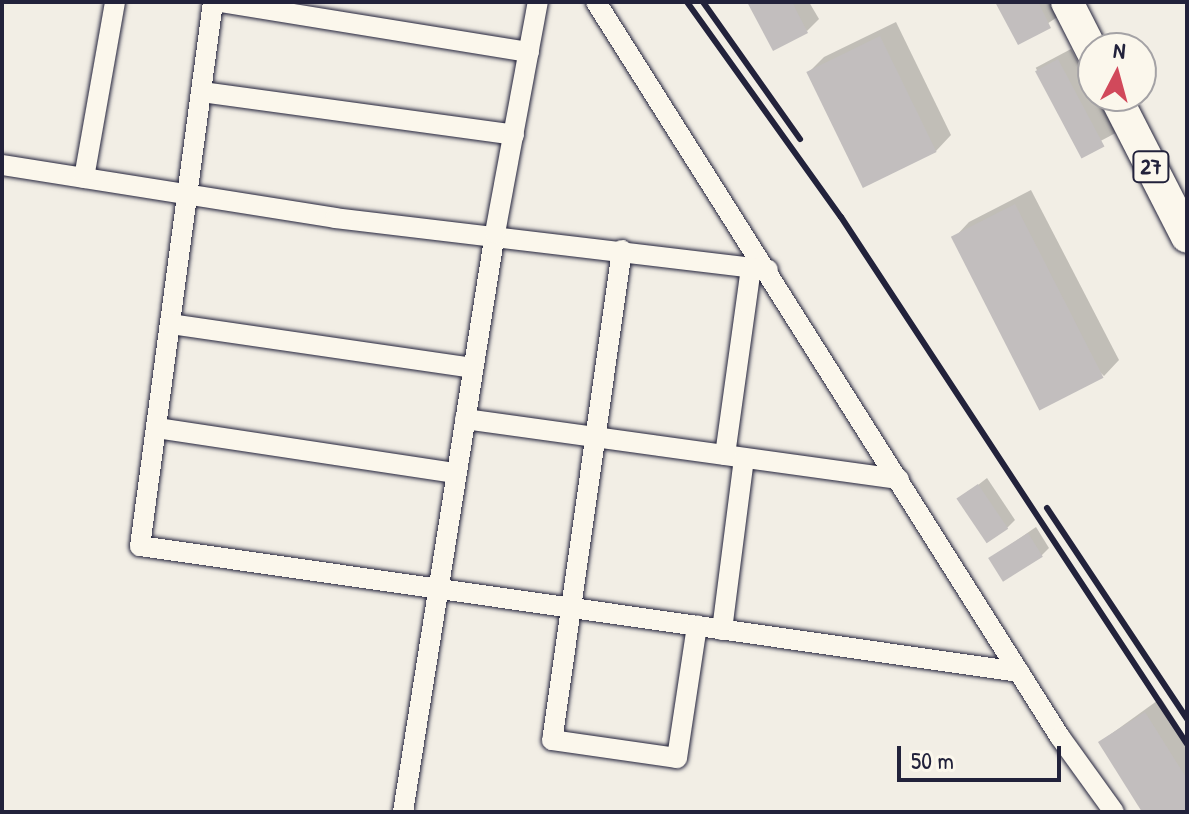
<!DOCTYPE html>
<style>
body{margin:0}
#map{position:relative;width:1189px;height:814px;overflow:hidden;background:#f2eee5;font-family:"Patrick Hand",sans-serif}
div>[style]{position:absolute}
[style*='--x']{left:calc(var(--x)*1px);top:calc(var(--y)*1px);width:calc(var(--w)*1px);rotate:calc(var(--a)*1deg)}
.shadow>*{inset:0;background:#0003;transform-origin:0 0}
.building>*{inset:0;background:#c2bebe;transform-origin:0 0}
.roads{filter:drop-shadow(0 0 2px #22223b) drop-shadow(0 0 2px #22223b)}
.minor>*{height:20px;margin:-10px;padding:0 10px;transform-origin:10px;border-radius:10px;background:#fbf7ec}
.primary>*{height:32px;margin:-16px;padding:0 16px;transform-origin:16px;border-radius:16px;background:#fbf7ec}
.rail>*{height:6px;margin:-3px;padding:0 3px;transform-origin:3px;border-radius:3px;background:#22223b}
span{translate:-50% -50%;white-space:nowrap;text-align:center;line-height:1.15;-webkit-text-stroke:6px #fbf7ec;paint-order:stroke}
.shield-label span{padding:2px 6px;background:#fbf7ec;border:2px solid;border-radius:6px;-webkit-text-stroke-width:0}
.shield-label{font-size:22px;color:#22223b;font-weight:700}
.frame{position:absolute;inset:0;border:4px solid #22223b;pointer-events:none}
.north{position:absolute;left:1077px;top:32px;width:80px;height:80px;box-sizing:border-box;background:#fbf7ec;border:2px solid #a4a2a5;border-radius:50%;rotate:6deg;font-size:22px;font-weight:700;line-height:32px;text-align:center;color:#22223b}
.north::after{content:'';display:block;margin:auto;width:28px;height:36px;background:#d1495b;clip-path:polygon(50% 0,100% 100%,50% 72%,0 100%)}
.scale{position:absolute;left:897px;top:746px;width:164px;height:36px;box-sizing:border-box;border:4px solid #22223b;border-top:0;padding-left:10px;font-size:24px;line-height:28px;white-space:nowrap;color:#22223b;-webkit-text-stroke:6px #fbf7ec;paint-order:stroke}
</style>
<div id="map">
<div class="shadow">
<div style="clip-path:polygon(749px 2px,809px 2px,819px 19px,807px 31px)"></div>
<div style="clip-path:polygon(997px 2px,1056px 2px,1062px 14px,1018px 43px)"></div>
<div style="clip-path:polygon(896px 22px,951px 135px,936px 151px,809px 72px,824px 57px)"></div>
<div style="left:1071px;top:49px;width:95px;height:40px;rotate:62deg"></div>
<div style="clip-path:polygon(1031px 190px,1119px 360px,1104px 376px,954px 238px,969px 222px)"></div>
<div style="clip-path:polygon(987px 478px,1015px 520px,1007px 528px,960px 499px)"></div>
<div style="clip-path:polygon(1036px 527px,1049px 548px,1041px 556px,991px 558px)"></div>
<div style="clip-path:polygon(1161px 698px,1187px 739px,1187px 812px,1145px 812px,1100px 742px)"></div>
</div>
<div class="building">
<div style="clip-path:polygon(747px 2px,792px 2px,808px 33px,773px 51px)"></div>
<div style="clip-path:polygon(995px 2px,1038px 2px,1051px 28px,1018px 45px)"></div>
<div style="left:880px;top:36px;width:129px;height:82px;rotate:64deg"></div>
<div style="left:1058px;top:59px;width:99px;height:26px;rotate:62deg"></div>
<div style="left:1015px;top:204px;width:195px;height:72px;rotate:63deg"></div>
<div style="left:978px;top:484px;width:54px;height:26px;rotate:56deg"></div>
<div style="left:1028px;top:533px;width:28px;height:47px;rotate:58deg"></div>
<div style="clip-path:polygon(1145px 712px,1187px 779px,1187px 812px,1142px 812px,1098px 742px)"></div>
</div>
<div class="roads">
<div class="minor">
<div style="--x:213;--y:2;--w:549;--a:97.64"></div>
<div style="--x:140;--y:546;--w:888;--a:8.16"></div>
<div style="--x:220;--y:2;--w:313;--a:9.2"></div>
<div style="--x:596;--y:2;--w:869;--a:57.74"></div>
<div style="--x:1060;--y:737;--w:92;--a:54.2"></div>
<div style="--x:202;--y:92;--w:315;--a:7.8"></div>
<div style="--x:2;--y:165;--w:337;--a:9"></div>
<div style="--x:335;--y:218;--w:436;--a:6.8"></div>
<div style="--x:84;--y:178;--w:179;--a:-80"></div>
<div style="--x:622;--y:250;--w:495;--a:98.1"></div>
<div style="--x:552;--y:740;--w:126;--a:8.2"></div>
<div style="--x:677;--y:758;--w:134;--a:-81.4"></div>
<div style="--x:171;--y:324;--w:305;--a:8.3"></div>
<div style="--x:465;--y:419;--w:438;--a:7.9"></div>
<div style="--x:157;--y:428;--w:302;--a:8.6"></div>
<div style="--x:725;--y:455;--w:189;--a:-82.1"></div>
<div style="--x:722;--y:630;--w:173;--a:-82.7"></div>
<div style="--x:403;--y:812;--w:586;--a:-80.97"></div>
<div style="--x:495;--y:233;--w:235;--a:-79.5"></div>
</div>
<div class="primary">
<div style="--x:1067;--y:2;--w:57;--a:63"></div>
<div style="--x:1115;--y:96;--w:158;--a:62.9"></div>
</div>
</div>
<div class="rail">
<div style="--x:687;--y:2;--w:264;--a:54.4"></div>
<div style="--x:841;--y:217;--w:630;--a:56.71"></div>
<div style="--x:703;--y:2;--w:168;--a:54.7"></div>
<div style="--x:1047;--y:508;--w:253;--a:56.4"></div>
</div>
<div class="shield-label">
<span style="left:1151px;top:167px">27</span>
</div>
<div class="frame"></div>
<div class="north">N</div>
<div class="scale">50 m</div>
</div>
